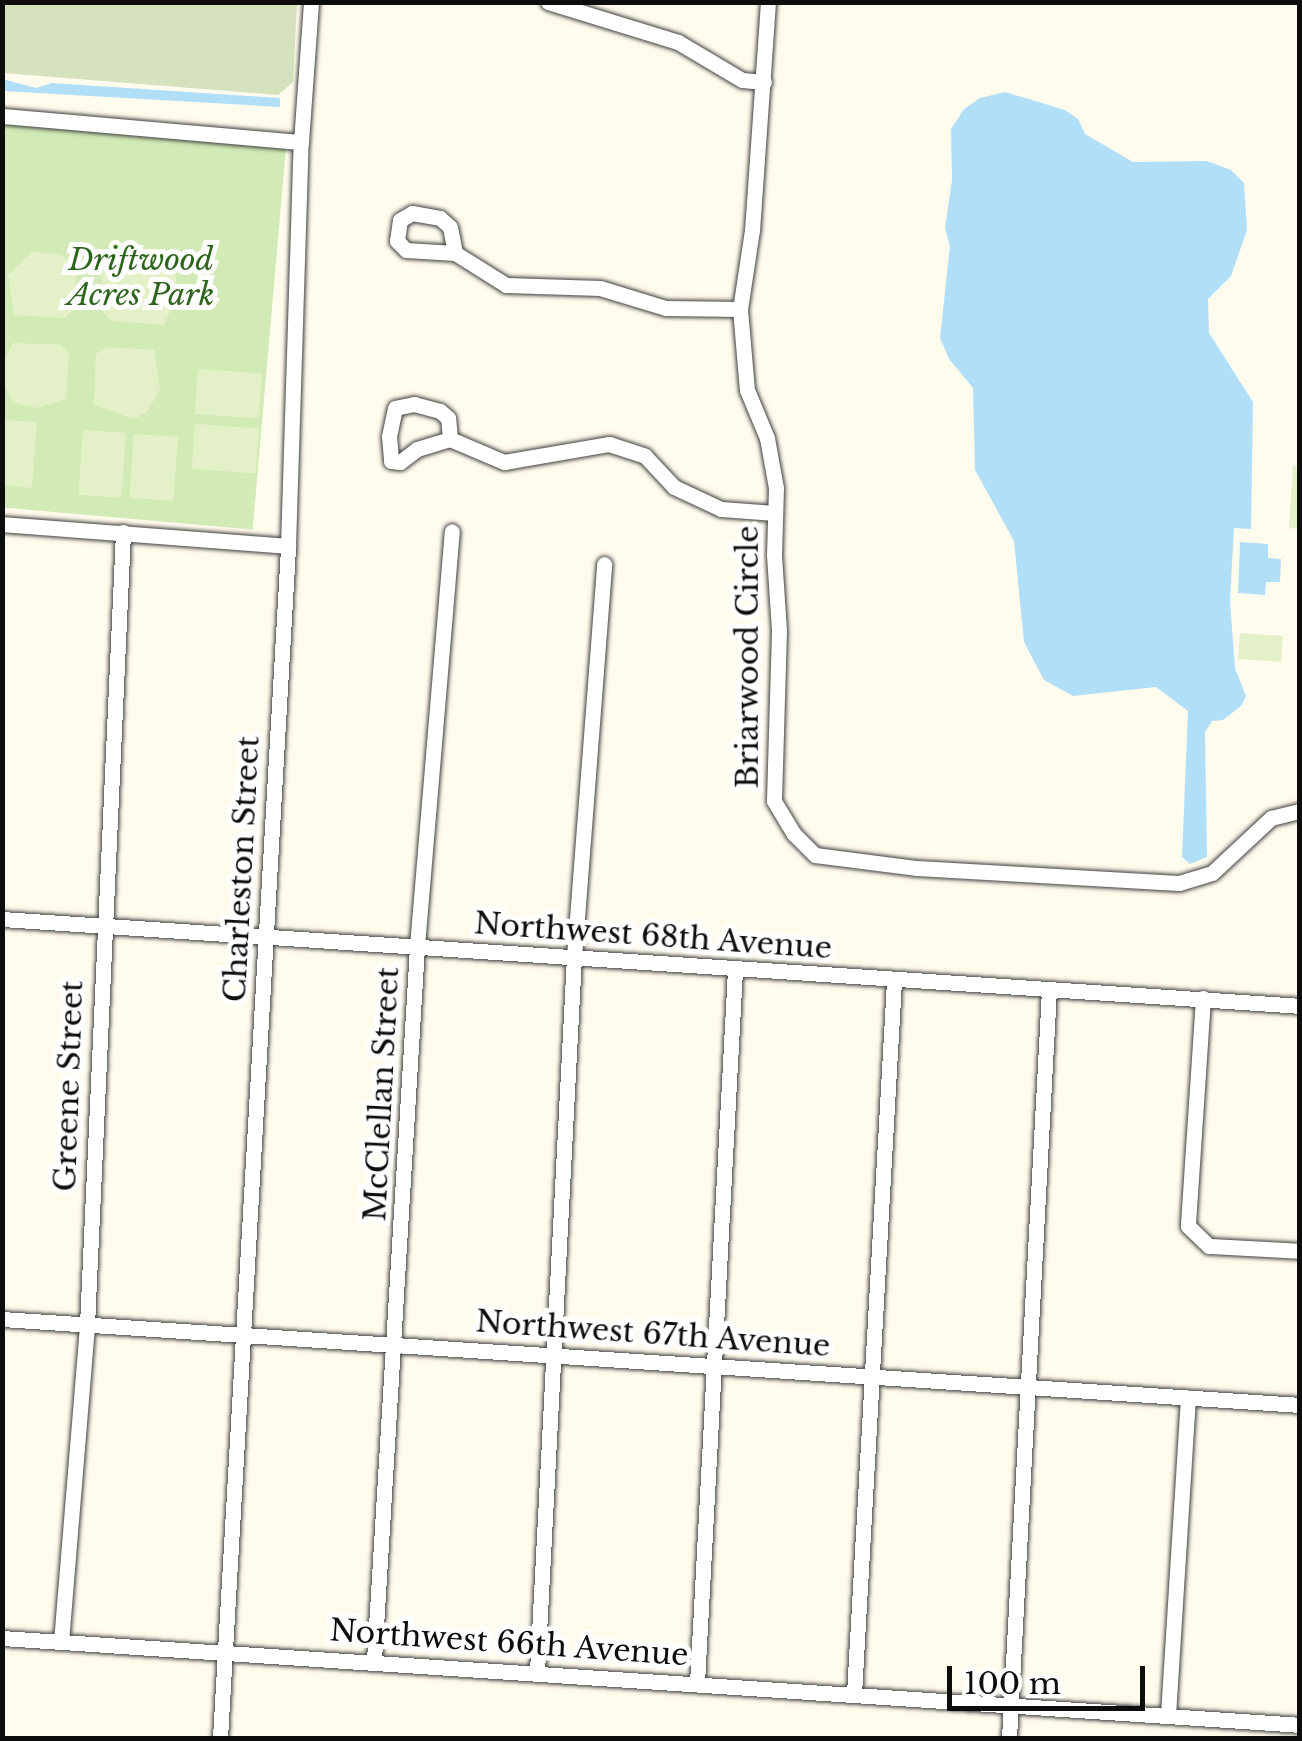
<!DOCTYPE html>
<style>
body{margin:0}
#map{position:relative;width:1302px;height:1741px;overflow:hidden;background:#fffbed;font-family:"Libre Baskerville",serif}
div>[style]{position:absolute}
[style*='--x']{left:calc(var(--x)*1px);top:calc(var(--y)*1px);width:calc(var(--w)*1px);rotate:calc(var(--a)*1deg)}
.green>*{inset:0;background:#d2eab6;transform-origin:0 0}
.cemetery>*{inset:0;background:#d6e1be}
.pitch>*{inset:0;background:#e4f1c8;transform-origin:0 0}
.water>*{inset:0;background:#b1dff7}
.roads{filter:drop-shadow(0 0 2px #404040) drop-shadow(0 0 2px #404040)}
.minor>*{height:15px;margin:-7.5px;padding:0 7.5px;transform-origin:7.5px;border-radius:7.5px;background:#fff}
span{translate:-50% -50%;white-space:nowrap;text-align:center;line-height:1.15;-webkit-text-stroke:10px #fff;paint-order:stroke}
.park-label{font-size:30px;color:#2e651c;font-style:italic}
.street-label{font-size:30px;color:#0d0d0d}
.frame{position:absolute;inset:0;border:5px solid #0d0d0d;pointer-events:none}
.scale{position:absolute;left:947px;top:1666px;width:198px;height:45px;box-sizing:border-box;border:5px solid #0d0d0d;border-top:0;padding-left:12px;font-size:30px;line-height:35px;white-space:nowrap;color:#0d0d0d;-webkit-text-stroke:8px #fff;paint-order:stroke}
</style>
<div id="map">
<div class="green">
<div style="left:2px;top:124px;width:285px;height:382px;rotate:5deg"></div>
</div>
<div class="cemetery">
<div style="clip-path:polygon(2px 3px,297px 3px,293px 82px,278px 95px,3px 73px)"></div>
</div>
<div class="pitch">
<div style="clip-path:polygon(128px 248px,153px 251px,173px 267px,179px 290px,164px 325px,111px 321px,101px 310px,103px 263px)"></div>
<div style="clip-path:polygon(32px 251px,62px 255px,76px 267px,74px 309px,64px 318px,14px 315px,8px 275px)"></div>
<div style="clip-path:polygon(13px 343px,61px 345px,69px 353px,66px 399px,36px 408px,13px 403px,2px 380px,4px 361px)"></div>
<div style="clip-path:polygon(107px 347px,154px 350px,160px 389px,147px 412px,134px 419px,94px 405px,96px 354px)"></div>
<div style="left:198px;top:369px;width:64px;height:45px;rotate:4deg"></div>
<div style="clip-path:polygon(3px 420px,37px 422px,32px 488px,3px 485px)"></div>
<div style="left:195px;top:424px;width:64px;height:45px;rotate:4deg"></div>
<div style="left:83px;top:430px;width:43px;height:65px;rotate:4deg"></div>
<div style="left:134px;top:434px;width:44px;height:64px;rotate:4deg"></div>
<div style="clip-path:polygon(1293px 466px,1299px 466px,1299px 529px,1289px 528px)"></div>
<div style="left:1240px;top:633px;width:43px;height:26px;rotate:4deg"></div>
</div>
<div class="water">
<div style="clip-path:polygon(2px 79px,36px 88px,52px 83px,280px 98px,280px 107px,3px 91px)"></div>
<div style="clip-path:polygon(1005px 92px,1065px 110px,1078px 119px,1085px 134px,1133px 162px,1207px 161px,1231px 170px,1244px 183px,1247px 230px,1231px 276px,1208px 299px,1209px 333px,1253px 402px,1251px 529px,1234px 528px,1230px 601px,1235px 668px,1246px 696px,1241px 706px,1223px 720px,1212px 721px,1205px 732px,1207px 857px,1190px 864px,1182px 857px,1188px 711px,1156px 687px,1073px 696px,1044px 680px,1024px 642px,1014px 541px,975px 470px,973px 388px,949px 359px,940px 338px,950px 246px,945px 228px,952px 180px,951px 129px,964px 109px,980px 98px)"></div>
<div style="clip-path:polygon(1240px 542px,1268px 544px,1268px 558px,1281px 559px,1280px 582px,1266px 582px,1265px 595px,1238px 593px)"></div>
</div>
<div class="roads">
<div class="minor">
<div style="--x:548;--y:2;--w:136;--a:17.1"></div>
<div style="--x:678;--y:42;--w:74;--a:30.7"></div>
<div style="--x:742;--y:80;--w:22;--a:5"></div>
<div style="--x:768;--y:2;--w:229;--a:94"></div>
<div style="--x:752;--y:230;--w:80;--a:98.6"></div>
<div style="--x:740;--y:309;--w:81;--a:85.1"></div>
<div style="--x:747;--y:390;--w:52;--a:67.4"></div>
<div style="--x:767;--y:438;--w:51;--a:79.8"></div>
<div style="--x:776;--y:488;--w:67;--a:91.7"></div>
<div style="--x:774;--y:555;--w:76;--a:86.2"></div>
<div style="--x:779;--y:631;--w:170;--a:91.7"></div>
<div style="--x:774;--y:801;--w:39;--a:59"></div>
<div style="--x:794;--y:834;--w:30;--a:45"></div>
<div style="--x:815;--y:855;--w:103;--a:7.3"></div>
<div style="--x:917;--y:868;--w:262;--a:3.3"></div>
<div style="--x:1179;--y:883;--w:34;--a:-17"></div>
<div style="--x:1212;--y:873;--w:81;--a:-43"></div>
<div style="--x:1271;--y:818;--w:30;--a:-14"></div>
<div style="--x:2;--y:116;--w:300;--a:5"></div>
<div style="--x:455;--y:253;--w:49;--a:-176.5"></div>
<div style="--x:406;--y:250;--w:13;--a:-135"></div>
<div style="--x:397;--y:241;--w:21;--a:-82"></div>
<div style="--x:400;--y:220;--w:14;--a:-30"></div>
<div style="--x:412;--y:213;--w:28;--a:10"></div>
<div style="--x:440;--y:218;--w:13;--a:42"></div>
<div style="--x:450;--y:227;--w:26;--a:79"></div>
<div style="--x:455;--y:253;--w:60;--a:32.1"></div>
<div style="--x:506;--y:285;--w:94;--a:1.8"></div>
<div style="--x:600;--y:288;--w:69;--a:16.9"></div>
<div style="--x:666;--y:308;--w:74;--a:0.8"></div>
<div style="--x:450;--y:439;--w:21;--a:-95"></div>
<div style="--x:448;--y:418;--w:11;--a:-139"></div>
<div style="--x:440;--y:411;--w:27;--a:-165"></div>
<div style="--x:414;--y:404;--w:19;--a:168"></div>
<div style="--x:395;--y:408;--w:29;--a:102"></div>
<div style="--x:389;--y:436;--w:25;--a:85"></div>
<div style="--x:391;--y:461;--w:9;--a:6"></div>
<div style="--x:400;--y:462;--w:21;--a:-37"></div>
<div style="--x:417;--y:449;--w:34;--a:-17"></div>
<div style="--x:450;--y:439;--w:59;--a:23.1"></div>
<div style="--x:504;--y:462;--w:107;--a:-9.7"></div>
<div style="--x:609;--y:444;--w:38;--a:18"></div>
<div style="--x:645;--y:456;--w:42;--a:46.9"></div>
<div style="--x:674;--y:487;--w:52;--a:25.1"></div>
<div style="--x:721;--y:509;--w:54;--a:4.2"></div>
<div style="--x:2;--y:524;--w:287;--a:4.4"></div>
<div style="--x:2;--y:919;--w:1301;--a:3.83"></div>
<div style="--x:1203;--y:998;--w:228;--a:93.8"></div>
<div style="--x:1188;--y:1226;--w:29;--a:44"></div>
<div style="--x:1209;--y:1246;--w:91;--a:3.1"></div>
<div style="--x:2;--y:1319;--w:1301;--a:3.79"></div>
<div style="--x:2;--y:1638;--w:1301;--a:3.83"></div>
<div style="--x:61;--y:1642;--w:318;--a:-85.3"></div>
<div style="--x:87;--y:1325;--w:794;--a:-87.4"></div>
<div style="--x:374;--y:1660;--w:715;--a:-86.55"></div>
<div style="--x:417;--y:946;--w:416;--a:-85.2"></div>
<div style="--x:537;--y:1672;--w:716;--a:-87.04"></div>
<div style="--x:574;--y:957;--w:394;--a:-85.6"></div>
<div style="--x:697;--y:1683;--w:715;--a:-86.95"></div>
<div style="--x:854;--y:1694;--w:714;--a:-86.79"></div>
<div style="--x:1168;--y:1715;--w:318;--a:-86.4"></div>
<div style="--x:220;--y:1738;--w:1194;--a:-86.73"></div>
<div style="--x:288;--y:546;--w:404;--a:-88.2"></div>
<div style="--x:301;--y:142;--w:140;--a:-85.9"></div>
<div style="--x:1009;--y:1738;--w:749;--a:-86.94"></div>
</div>
</div>
<div class="park-label">
<span style="left:141px;top:277px">Driftwood<br>Acres Park</span>
</div>
<div class="street-label">
<span style="left:748px;top:657px;rotate:-90deg">Briarwood Circle</span>
<span style="left:242px;top:869px;rotate:-87deg">Charleston Street</span>
<span style="left:653px;top:936px;rotate:4deg">Northwest 68th Avenue</span>
<span style="left:69px;top:1086px;rotate:-88deg">Greene Street</span>
<span style="left:382px;top:1094px;rotate:-87deg">McClellan Street</span>
<span style="left:653px;top:1334px;rotate:4deg">Northwest 67th Avenue</span>
<span style="left:509px;top:1643px;rotate:4deg">Northwest 66th Avenue</span>
</div>
<div class="frame"></div>
<div class="scale">100 m</div>
</div>
